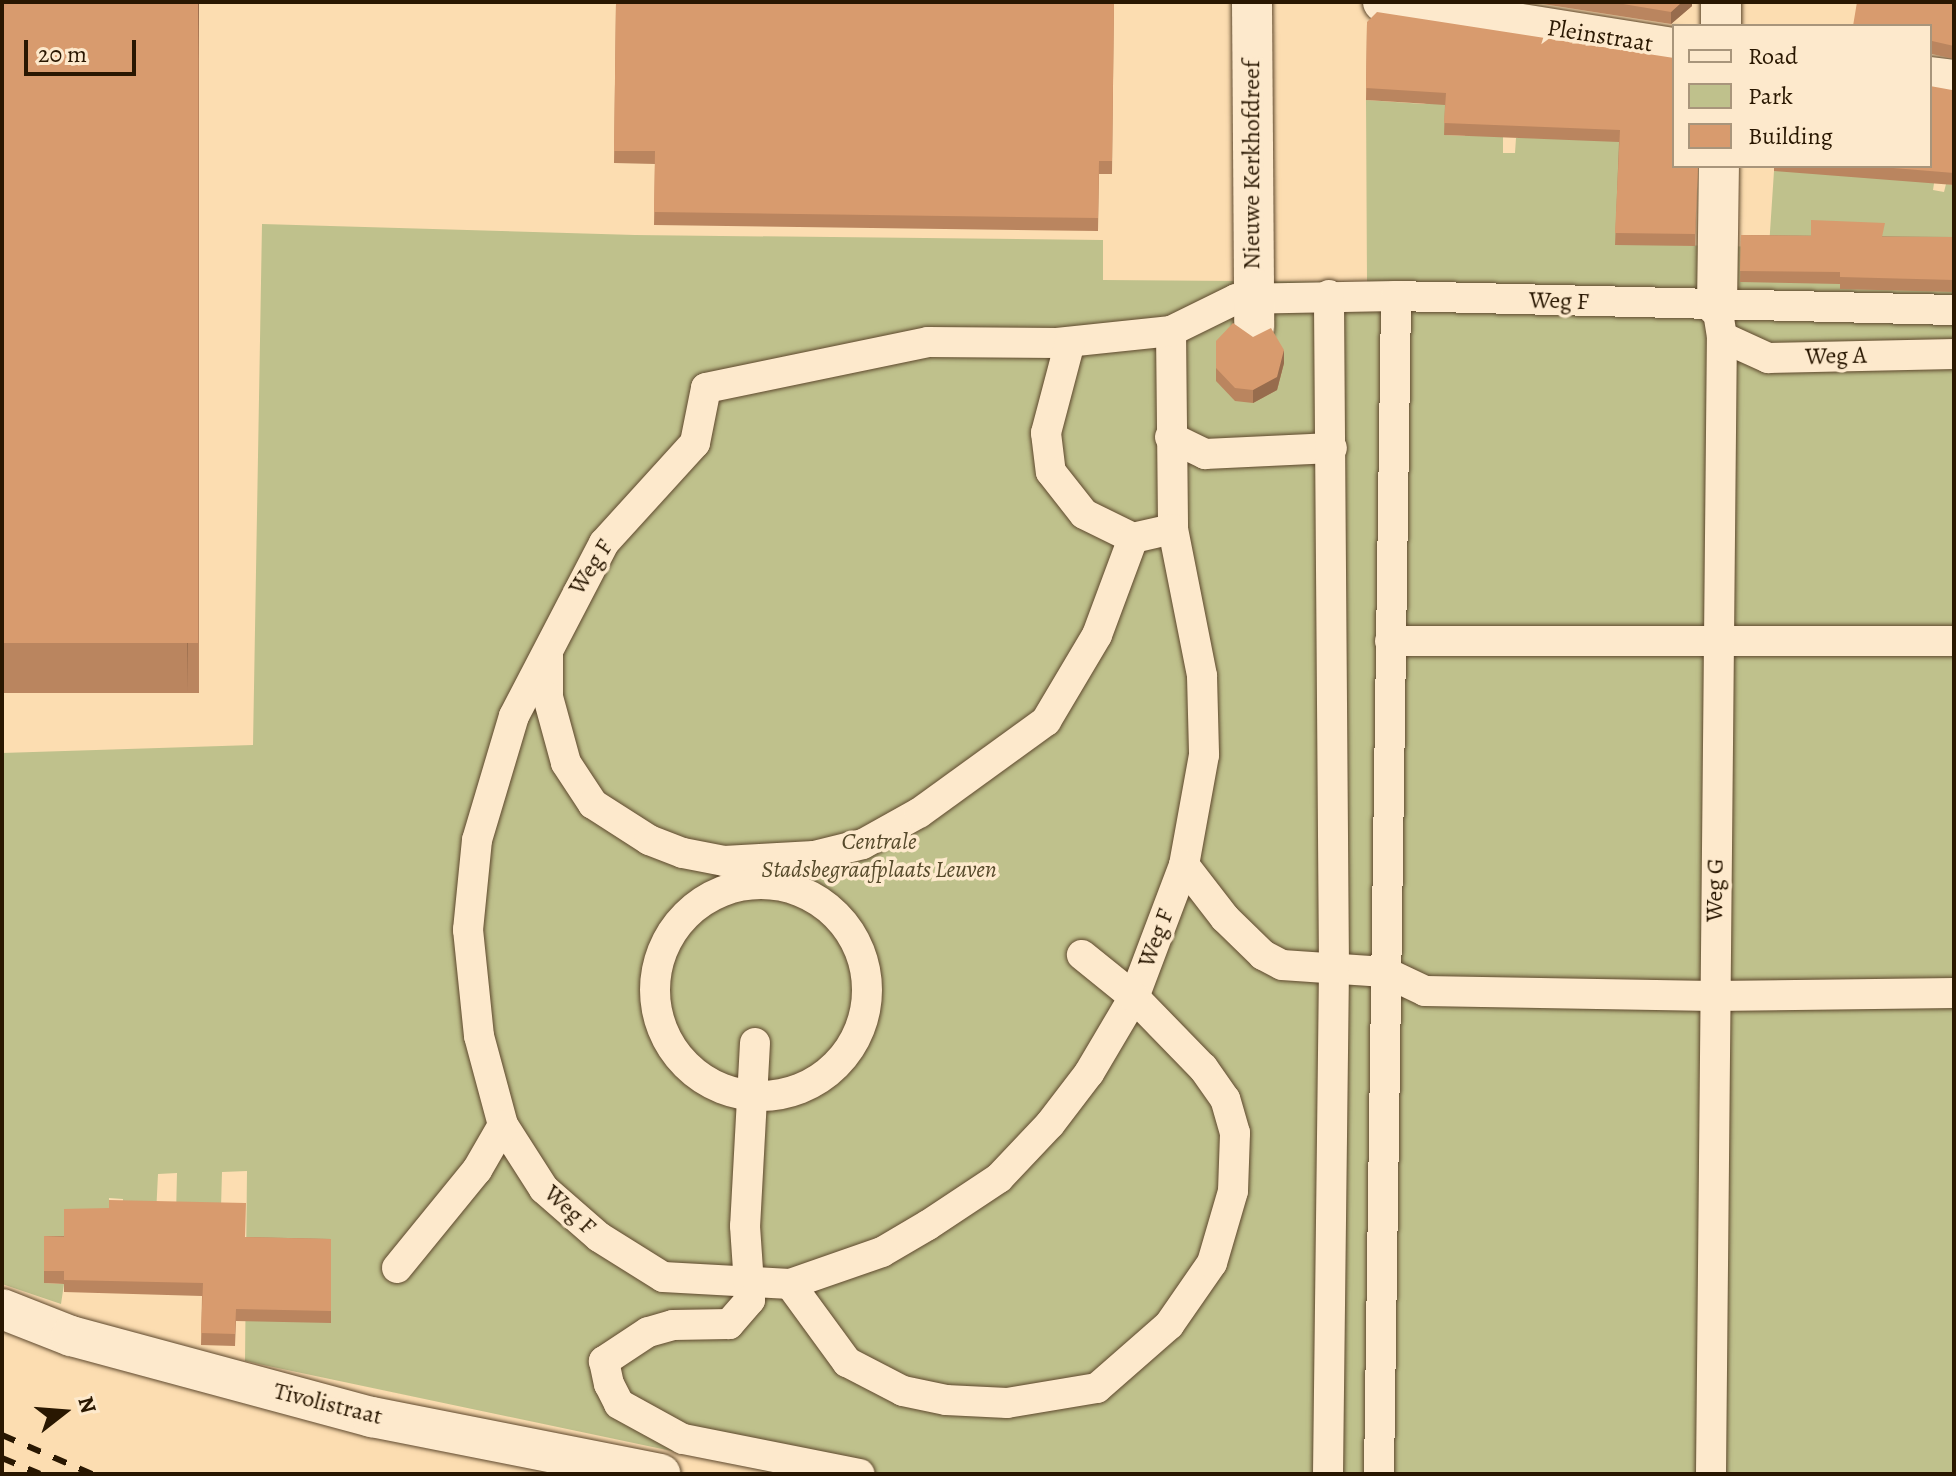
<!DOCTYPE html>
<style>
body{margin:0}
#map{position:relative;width:1956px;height:1476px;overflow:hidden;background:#fcddb1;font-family:Alegreya,serif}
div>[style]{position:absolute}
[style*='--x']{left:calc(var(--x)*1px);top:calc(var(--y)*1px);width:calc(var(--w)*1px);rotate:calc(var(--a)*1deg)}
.green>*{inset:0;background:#bfc18c}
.roads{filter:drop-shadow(0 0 2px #5e482d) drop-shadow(0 0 2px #5e482d)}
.pedestrian>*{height:30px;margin:-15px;padding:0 15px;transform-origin:15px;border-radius:15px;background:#fde9cc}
.pedestrian>.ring{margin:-15px;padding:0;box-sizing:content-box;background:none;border:30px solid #fde9cc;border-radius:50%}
.minor>*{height:40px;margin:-20px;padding:0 20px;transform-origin:20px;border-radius:20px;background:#fde9cc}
.rail>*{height:6px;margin-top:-3px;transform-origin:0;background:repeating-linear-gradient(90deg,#291701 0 14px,transparent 0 28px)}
.wall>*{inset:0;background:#ba855f;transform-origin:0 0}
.shaded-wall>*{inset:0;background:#976c4d}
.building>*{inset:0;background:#d89b6e;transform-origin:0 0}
span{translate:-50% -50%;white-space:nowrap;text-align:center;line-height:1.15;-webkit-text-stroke:7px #fde9cc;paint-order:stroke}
.street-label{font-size:24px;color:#291701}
.park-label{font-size:24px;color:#564a2b;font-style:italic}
.frame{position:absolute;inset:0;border:4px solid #291701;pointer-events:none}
.legend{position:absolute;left:1672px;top:24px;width:260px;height:144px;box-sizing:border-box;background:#fde9cc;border:2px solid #a8957b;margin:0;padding:10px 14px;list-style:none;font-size:24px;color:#291701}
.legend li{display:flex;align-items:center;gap:16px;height:40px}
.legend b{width:40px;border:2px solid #a8957b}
.north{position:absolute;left:24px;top:1372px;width:80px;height:80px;-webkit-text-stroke:6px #fde9cc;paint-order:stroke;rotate:73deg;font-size:22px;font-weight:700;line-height:32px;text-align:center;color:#291701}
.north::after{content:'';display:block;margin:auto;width:28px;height:36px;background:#291701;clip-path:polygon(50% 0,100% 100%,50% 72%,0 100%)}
.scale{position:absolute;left:24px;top:40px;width:112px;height:36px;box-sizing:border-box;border:4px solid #291701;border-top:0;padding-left:10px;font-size:24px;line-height:28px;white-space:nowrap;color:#291701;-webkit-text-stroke:6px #fde9cc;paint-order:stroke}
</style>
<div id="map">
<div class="green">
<div style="clip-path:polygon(1447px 96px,1445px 135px,1465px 136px,1467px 100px,1503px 124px,1503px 153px,1515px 153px,1516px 138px,1620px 139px,1670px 245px,1769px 247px,1774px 171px,1937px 164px,1933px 190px,1944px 192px,1946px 184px,1954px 185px,1954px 1474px,780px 1474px,245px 1361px,247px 1171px,222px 1172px,221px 1208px,176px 1215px,177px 1173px,158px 1174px,156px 1215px,122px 1247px,123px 1199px,109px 1198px,109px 1220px,64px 1249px,44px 1249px,44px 1283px,64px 1284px,61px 1304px,2px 1284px,2px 753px,253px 745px,262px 224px,635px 235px,1103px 240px,1103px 280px,1367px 282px,1366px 100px,1424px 104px)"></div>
</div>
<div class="roads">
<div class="pedestrian">
<div style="--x:1171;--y:331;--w:198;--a:89.4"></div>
<div style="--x:1173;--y:529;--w:150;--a:78.8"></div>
<div style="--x:1202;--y:676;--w:79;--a:88.5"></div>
<div style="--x:1204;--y:755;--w:112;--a:100.3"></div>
<div style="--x:1184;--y:865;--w:141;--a:110.7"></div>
<div style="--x:1134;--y:997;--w:88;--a:120.6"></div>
<div style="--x:1089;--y:1073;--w:64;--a:127.4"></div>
<div style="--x:1050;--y:1124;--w:74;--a:133.4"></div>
<div style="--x:999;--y:1178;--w:85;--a:146.5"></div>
<div style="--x:928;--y:1225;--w:53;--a:149.6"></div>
<div style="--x:882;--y:1252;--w:97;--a:160.8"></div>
<div style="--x:790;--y:1284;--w:127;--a:-176.8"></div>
<div style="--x:663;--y:1277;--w:75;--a:-148"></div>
<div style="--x:599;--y:1237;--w:73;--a:-138.9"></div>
<div style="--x:544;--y:1189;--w:76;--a:-122.6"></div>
<div style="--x:503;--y:1125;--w:92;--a:-105.1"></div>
<div style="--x:479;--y:1036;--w:107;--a:-95.9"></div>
<div style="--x:468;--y:930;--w:90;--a:-84.3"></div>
<div style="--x:477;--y:840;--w:129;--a:-73.4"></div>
<div style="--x:514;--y:716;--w:195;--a:-62.5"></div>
<div style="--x:604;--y:543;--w:135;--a:-47.7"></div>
<div style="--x:695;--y:443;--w:56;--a:-78.7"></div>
<div style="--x:706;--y:388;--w:227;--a:-11.7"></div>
<div style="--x:928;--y:342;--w:129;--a:0.4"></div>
<div style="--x:1057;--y:343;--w:115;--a:-6"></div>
<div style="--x:1171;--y:331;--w:72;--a:-26.2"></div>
<div style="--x:1236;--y:299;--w:160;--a:-1.1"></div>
<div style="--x:1396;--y:296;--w:558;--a:1.44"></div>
<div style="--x:1722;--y:337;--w:51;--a:24.5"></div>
<div style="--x:1768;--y:358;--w:186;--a:-1.2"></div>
<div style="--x:1070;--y:342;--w:94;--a:104.8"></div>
<div style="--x:1046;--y:433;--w:39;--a:83"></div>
<div style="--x:1051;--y:472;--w:53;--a:51.8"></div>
<div style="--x:1084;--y:514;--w:55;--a:26.1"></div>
<div style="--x:1170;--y:437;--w:39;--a:26"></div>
<div style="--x:1205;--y:454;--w:127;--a:-2.7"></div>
<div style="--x:1390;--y:641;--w:564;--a:0"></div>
<div style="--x:548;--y:655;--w:42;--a:90"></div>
<div style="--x:548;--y:697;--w:68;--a:74.7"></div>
<div style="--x:566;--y:763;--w:49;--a:56.6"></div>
<div style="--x:593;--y:804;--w:67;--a:32.7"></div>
<div style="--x:649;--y:840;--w:36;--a:21"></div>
<div style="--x:683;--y:853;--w:42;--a:11"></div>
<div style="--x:724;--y:861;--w:90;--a:-3.2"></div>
<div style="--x:814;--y:856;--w:50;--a:-13.8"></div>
<div style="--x:863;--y:844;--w:64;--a:-29"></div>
<div style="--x:919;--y:813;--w:157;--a:-35.9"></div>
<div style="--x:1046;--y:721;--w:100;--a:-59.3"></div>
<div style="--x:1097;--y:635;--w:103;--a:-69.6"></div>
<div style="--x:1133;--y:538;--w:41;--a:-12.7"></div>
<div style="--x:1184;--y:865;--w:67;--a:52.3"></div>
<div style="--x:1225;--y:918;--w:53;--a:44.2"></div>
<div style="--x:1263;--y:955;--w:21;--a:28"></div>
<div style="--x:1282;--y:965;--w:103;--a:3.9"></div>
<div style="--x:1385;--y:972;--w:44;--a:25.4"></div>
<div style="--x:1425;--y:991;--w:288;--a:1"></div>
<div style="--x:1713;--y:996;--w:241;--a:-0.7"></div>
<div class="ring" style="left:655px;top:884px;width:182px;height:182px"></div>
<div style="--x:755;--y:1043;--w:183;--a:93.1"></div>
<div style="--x:745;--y:1226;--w:74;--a:86.1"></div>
<div style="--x:750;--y:1300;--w:32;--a:131"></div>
<div style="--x:729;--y:1324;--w:56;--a:179"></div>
<div style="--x:673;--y:1325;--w:26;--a:164"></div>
<div style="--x:648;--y:1332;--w:53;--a:146.6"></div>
<div style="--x:604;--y:1361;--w:24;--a:78"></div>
<div style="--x:609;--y:1384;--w:22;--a:63"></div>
<div style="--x:619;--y:1404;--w:73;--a:28.7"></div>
<div style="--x:683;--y:1439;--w:180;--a:11.2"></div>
<div style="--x:397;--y:1268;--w:127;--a:-50.8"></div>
<div style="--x:477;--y:1170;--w:52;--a:-60"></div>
<div style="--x:790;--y:1284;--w:97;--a:53.8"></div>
<div style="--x:847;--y:1362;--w:63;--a:27.4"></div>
<div style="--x:903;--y:1391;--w:44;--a:11.8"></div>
<div style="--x:946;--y:1400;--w:61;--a:2.8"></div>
<div style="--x:1007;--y:1403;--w:91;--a:-9.5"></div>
<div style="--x:1097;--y:1388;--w:96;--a:-41.2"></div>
<div style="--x:1169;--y:1325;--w:75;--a:-55.3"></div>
<div style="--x:1212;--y:1263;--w:75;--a:-73.7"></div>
<div style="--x:1233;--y:1191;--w:58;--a:-88"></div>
<div style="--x:1235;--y:1133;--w:35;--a:-106"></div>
<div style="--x:1225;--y:1099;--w:38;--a:-125"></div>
<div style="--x:1203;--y:1068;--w:99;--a:-134.2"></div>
<div style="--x:1134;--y:997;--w:67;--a:-141.1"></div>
<div style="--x:1328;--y:1474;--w:505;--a:-89.32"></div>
<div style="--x:1334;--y:969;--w:674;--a:-90.43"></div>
<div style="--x:1379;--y:1474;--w:1178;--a:-89.17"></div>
<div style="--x:1711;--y:1474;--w:1137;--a:-89.45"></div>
<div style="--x:1722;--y:337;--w:31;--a:-99"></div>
</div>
<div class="minor">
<div style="--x:1252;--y:2;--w:325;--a:89.6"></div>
<div style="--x:1383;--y:2;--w:295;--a:9"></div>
<div style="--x:1721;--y:26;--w:24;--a:-90"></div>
<div style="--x:1930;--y:77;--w:24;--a:7"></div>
<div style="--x:1717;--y:306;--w:140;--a:-89.2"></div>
<div style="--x:2;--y:1309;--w:74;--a:21.4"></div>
<div style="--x:71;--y:1336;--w:312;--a:15.1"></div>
<div style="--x:372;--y:1417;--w:294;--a:11.2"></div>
</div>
</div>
<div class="rail">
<div style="--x:2;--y:1435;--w:98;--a:23.4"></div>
<div style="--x:2;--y:1458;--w:41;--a:22.8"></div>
</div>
<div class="wall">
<div style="left:2px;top:2px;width:197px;height:691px"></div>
<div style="clip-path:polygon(616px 2px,1114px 2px,1112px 174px,1099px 174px,1098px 231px,654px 225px,655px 164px,614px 163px)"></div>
<div style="clip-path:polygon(1530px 2px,1692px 2px,1692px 6px,1671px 24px)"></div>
<div style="clip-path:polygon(1850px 2px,1954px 2px,1954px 59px,1932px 54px,1930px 55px,1930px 26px)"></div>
<div style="clip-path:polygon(1367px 22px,1670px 59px,1698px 166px,1695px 246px,1615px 245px,1619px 142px,1444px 135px,1445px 105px,1366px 100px)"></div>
<div style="clip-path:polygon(1954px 89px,1954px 185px,1774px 171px,1774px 166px,1930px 166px,1952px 90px)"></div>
<div style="clip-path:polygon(1741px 235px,1954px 237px,1954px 292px,1840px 289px,1840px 284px,1740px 282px)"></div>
<div style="clip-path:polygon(1216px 341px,1284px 363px,1277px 390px,1253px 403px,1235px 401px,1216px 381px)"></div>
<div style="clip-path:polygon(44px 1236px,245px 1237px,331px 1239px,331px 1323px,236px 1321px,235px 1346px,201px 1345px,202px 1296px,64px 1292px,64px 1284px,44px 1283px)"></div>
</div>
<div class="shaded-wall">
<div style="clip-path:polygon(198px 2px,199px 2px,187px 692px,187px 643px)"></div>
<div style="clip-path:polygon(1682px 2px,1692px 2px,1692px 6px,1671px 24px,1671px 12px)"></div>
<div style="clip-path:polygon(1932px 41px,1932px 54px,1930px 55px,1930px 42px)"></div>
<div style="clip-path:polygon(1284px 350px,1284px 363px,1277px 390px,1253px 403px,1253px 390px)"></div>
</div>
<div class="building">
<div style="left:2px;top:2px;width:196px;height:641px"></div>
<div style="clip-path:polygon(616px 2px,1114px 2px,1112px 161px,1099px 161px,1098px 218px,654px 212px,655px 151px,614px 151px)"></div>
<div style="clip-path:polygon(1611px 2px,1682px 2px,1671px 12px)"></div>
<div style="clip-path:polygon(1857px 2px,1954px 2px,1954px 46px,1932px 41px,1930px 42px,1930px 26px,1853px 26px)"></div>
<div style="clip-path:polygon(1377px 12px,1674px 58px,1674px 166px,1698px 166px,1695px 234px,1615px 233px,1620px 130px,1444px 123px,1446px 93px,1366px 88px,1367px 22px)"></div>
<div style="clip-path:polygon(1930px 86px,1952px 90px,1954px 89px,1954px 173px,1869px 166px,1930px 166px)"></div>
<div style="clip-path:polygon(1811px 220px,1885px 223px,1882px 237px,1954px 237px,1954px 280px,1840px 277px,1840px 272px,1740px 271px,1741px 235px,1811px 236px)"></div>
<div style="clip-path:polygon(1233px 323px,1253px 337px,1271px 328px,1284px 350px,1277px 377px,1253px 390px,1235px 388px,1216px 368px,1216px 341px)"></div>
<div style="clip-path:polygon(109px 1200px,246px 1203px,245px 1237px,331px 1239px,331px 1311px,236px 1309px,235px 1334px,201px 1333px,203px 1283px,64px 1280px,64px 1271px,44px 1271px,44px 1236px,64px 1237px,64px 1209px,109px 1208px)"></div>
</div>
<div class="street-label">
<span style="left:1600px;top:36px;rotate:9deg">Pleinstraat</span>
<span style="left:1252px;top:165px;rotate:-90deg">Nieuwe Kerkhofdreef</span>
<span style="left:1559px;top:301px;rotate:2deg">Weg F</span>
<span style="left:1836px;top:356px;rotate:-1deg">Weg A</span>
<span style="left:591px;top:567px;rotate:-57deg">Weg F</span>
<span style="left:1715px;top:890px;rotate:-89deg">Weg G</span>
<span style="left:1156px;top:938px;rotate:-69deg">Weg F</span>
<span style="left:570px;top:1210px;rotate:43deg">Weg F</span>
<span style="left:328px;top:1404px;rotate:14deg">Tivolistraat</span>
</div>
<div class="park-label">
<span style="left:879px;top:856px">Centrale<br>Stadsbegraafplaats Leuven</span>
</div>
<div class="frame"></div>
<ul class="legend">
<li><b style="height:10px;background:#fde9cc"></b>Road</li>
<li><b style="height:22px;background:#bfc18c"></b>Park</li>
<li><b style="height:22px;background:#d89b6e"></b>Building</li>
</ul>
<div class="north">N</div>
<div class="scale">20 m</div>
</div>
